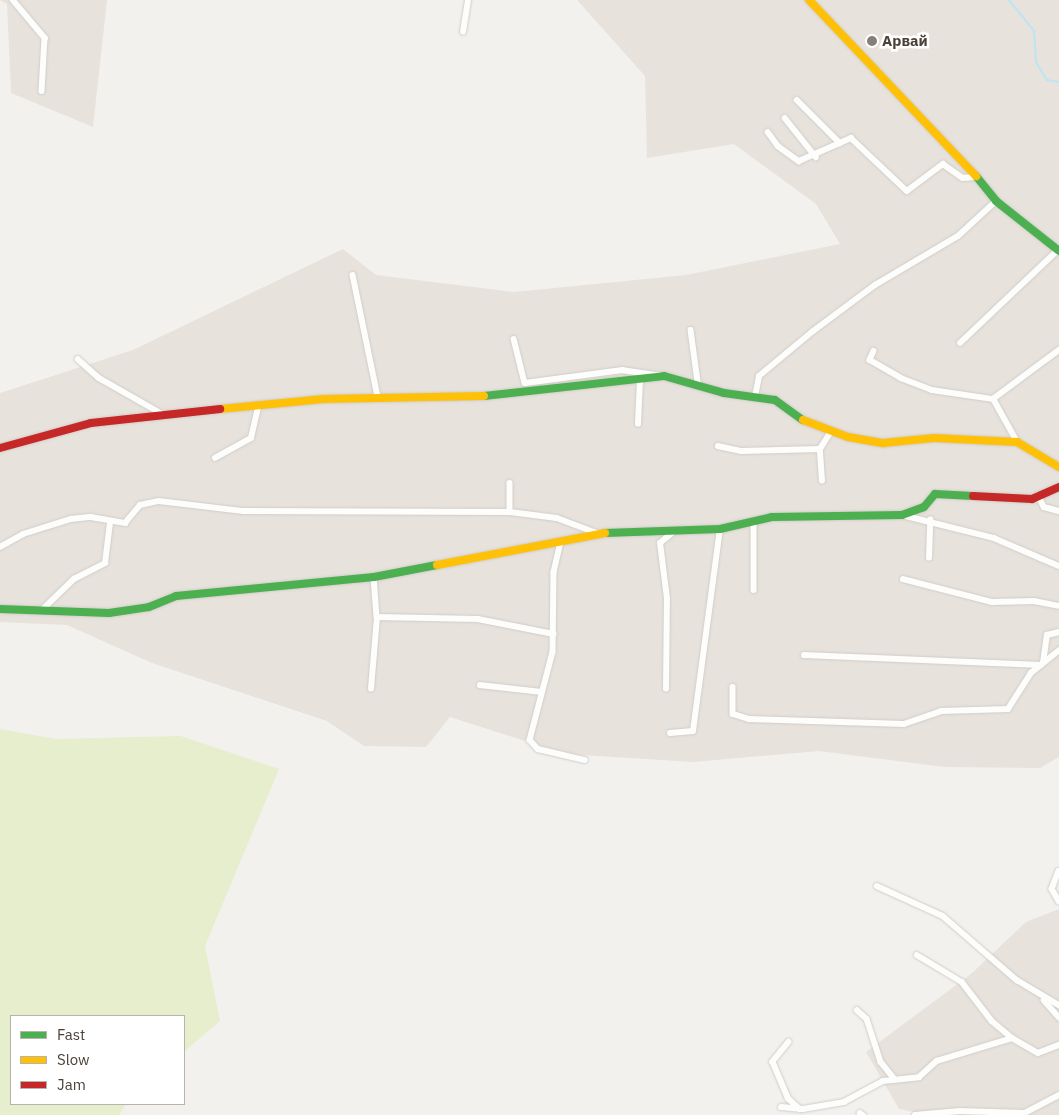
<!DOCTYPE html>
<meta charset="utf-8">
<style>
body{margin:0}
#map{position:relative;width:1059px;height:1115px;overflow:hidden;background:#f3f1ee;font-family:"IBM Plex Sans",sans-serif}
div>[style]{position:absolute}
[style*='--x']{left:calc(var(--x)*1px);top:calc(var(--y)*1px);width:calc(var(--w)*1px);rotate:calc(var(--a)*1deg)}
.residential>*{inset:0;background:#e7e2db}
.green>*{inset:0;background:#e6eecd}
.stream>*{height:2px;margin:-1px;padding:0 1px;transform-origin:1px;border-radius:1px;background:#bce5f3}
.roads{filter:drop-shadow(0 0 1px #d0cdc9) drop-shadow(0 0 1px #d0cdc9)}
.street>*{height:5.5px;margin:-2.75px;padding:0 2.75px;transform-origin:2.75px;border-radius:2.75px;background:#fdfdfc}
.fast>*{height:8px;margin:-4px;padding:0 4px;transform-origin:4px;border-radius:4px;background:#4caf50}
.slow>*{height:8px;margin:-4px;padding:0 4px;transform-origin:4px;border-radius:4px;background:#ffc107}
.jam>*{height:8px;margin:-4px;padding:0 4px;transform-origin:4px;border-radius:4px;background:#c62828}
.dots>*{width:14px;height:14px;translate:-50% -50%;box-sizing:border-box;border:2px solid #fff;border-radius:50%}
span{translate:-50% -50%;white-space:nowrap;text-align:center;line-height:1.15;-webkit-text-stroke:5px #fff;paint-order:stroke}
.poi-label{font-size:15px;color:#4b4138;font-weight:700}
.left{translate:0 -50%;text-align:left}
.legend{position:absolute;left:10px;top:1015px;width:175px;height:90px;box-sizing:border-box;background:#fff;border:1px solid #b7b3af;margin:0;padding:6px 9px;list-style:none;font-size:15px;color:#4b4138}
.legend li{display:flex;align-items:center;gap:10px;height:25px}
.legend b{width:25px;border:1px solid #b7b3af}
</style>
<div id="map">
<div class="residential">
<div style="clip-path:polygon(0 0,107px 0,93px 127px,11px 93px,7px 4px)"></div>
<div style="clip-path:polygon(577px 0,1059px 0,1059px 757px,1040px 768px,944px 767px,819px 751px,693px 762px,566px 754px,450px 717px,426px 747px,364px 746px,327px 721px,152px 663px,67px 625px,0 622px,0 393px,133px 350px,343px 249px,376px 275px,514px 292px,686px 275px,840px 244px,816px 204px,734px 144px,647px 158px,645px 76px)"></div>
<div style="clip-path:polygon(1059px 909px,1059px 1115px,931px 1115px,899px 1109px,866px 1052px,971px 974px,1026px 922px)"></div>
</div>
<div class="green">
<div style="clip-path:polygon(0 729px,56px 739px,181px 736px,279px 769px,205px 946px,220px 1021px,184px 1052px,184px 1016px,11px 1016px,11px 1104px,126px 1104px,119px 1115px,0 1115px)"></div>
</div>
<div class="stream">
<div style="--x:1009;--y:0;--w:40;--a:51"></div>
<div style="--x:1034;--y:31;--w:31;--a:86"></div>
<div style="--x:1036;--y:62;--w:21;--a:59"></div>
<div style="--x:1047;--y:80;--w:12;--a:9"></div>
</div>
<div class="roads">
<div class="street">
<div style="--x:13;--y:0;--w:50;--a:49.9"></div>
<div style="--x:45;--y:38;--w:53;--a:93.2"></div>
<div style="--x:463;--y:32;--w:32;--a:-81"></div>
<div style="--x:797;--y:100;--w:61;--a:45"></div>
<div style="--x:785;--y:118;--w:50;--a:51.5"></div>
<div style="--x:768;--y:132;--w:17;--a:54"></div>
<div style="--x:778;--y:146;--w:26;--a:36"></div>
<div style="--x:799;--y:161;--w:57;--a:-23.9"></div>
<div style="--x:851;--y:138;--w:77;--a:43.4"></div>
<div style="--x:907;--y:191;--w:45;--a:-36.9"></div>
<div style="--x:943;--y:164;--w:24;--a:35"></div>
<div style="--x:963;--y:178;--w:11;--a:-5"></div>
<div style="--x:353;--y:275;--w:125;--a:78.4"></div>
<div style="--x:691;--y:330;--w:52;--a:82.3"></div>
<div style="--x:514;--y:339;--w:45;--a:76"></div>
<div style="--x:525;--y:383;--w:98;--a:-7.6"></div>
<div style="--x:622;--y:370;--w:40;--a:8.5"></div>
<div style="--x:960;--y:343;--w:135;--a:-43.5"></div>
<div style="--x:874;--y:351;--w:10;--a:114"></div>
<div style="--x:870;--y:360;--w:36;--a:30"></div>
<div style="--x:901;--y:378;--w:33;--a:21"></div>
<div style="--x:932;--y:390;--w:62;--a:8.4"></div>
<div style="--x:78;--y:359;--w:28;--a:42"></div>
<div style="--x:99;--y:378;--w:75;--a:29.6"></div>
<div style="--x:755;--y:397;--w:21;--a:-79"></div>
<div style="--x:759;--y:376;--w:69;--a:-39.7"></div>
<div style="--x:812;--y:332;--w:79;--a:-36.7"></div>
<div style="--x:875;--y:285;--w:96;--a:-30.6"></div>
<div style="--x:958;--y:236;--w:52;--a:-42.6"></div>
<div style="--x:638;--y:424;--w:44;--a:-87.4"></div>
<div style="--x:1017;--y:442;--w:49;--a:-119.2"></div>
<div style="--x:993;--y:399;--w:82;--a:-36.6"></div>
<div style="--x:718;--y:446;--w:24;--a:12"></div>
<div style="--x:741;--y:451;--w:79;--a:-1.5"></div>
<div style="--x:215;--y:458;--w:41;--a:-29.1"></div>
<div style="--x:251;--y:438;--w:31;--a:-77"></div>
<div style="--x:822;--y:481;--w:32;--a:-94"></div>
<div style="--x:820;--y:449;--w:22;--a:-58"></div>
<div style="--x:510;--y:483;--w:29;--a:90"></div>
<div style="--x:1038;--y:495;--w:13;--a:63"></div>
<div style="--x:1044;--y:507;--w:16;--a:15"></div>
<div style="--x:902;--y:515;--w:95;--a:14"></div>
<div style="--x:994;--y:538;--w:71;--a:23.3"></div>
<div style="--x:754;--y:524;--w:66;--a:90"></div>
<div style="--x:561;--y:542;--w:31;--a:103"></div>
<div style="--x:554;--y:572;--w:80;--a:90.7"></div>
<div style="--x:553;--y:652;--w:91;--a:104.6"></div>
<div style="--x:530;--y:740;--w:12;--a:48"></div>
<div style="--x:538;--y:749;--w:48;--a:13.2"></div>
<div style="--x:0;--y:547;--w:26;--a:-29"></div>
<div style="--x:23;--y:534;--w:50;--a:-17.4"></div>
<div style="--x:71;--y:519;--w:20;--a:-6"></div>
<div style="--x:91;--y:517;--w:35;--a:10"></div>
<div style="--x:125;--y:523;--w:23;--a:-50"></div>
<div style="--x:140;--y:505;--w:19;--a:-12"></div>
<div style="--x:159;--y:501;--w:85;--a:6.8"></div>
<div style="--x:243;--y:511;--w:267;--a:0.2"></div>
<div style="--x:510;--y:512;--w:47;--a:7.3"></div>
<div style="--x:557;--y:518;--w:43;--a:20.6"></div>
<div style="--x:929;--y:558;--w:38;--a:-88"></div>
<div style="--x:374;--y:577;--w:40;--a:85.7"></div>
<div style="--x:377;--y:617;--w:101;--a:1.1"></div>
<div style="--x:478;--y:619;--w:77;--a:11.2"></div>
<div style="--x:903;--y:579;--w:92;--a:14.5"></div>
<div style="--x:992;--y:602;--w:42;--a:-1.4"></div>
<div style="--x:1034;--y:601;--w:25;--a:11"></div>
<div style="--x:42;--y:610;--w:45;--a:-44.1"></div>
<div style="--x:74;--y:579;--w:35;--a:-27"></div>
<div style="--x:105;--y:563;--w:40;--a:-82.9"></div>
<div style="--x:804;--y:655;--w:237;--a:2.4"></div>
<div style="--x:1043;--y:663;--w:28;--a:-82"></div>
<div style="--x:1047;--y:635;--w:12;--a:-14"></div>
<div style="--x:480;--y:685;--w:62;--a:6.4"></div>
<div style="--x:733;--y:687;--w:27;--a:90"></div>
<div style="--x:733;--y:714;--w:17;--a:17"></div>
<div style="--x:749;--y:719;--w:155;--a:1.8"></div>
<div style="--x:904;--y:724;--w:39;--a:-19"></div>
<div style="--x:941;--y:711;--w:67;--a:-1.7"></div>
<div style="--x:1008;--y:709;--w:43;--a:-57.4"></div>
<div style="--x:1031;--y:673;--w:36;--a:-39"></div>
<div style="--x:371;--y:689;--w:72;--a:-85.2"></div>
<div style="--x:666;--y:689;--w:90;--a:-89.4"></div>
<div style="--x:667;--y:599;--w:56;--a:-97.1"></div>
<div style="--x:660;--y:543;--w:17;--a:-40"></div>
<div style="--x:670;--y:733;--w:23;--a:-5"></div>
<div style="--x:693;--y:731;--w:204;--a:-82.4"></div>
<div style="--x:1059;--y:871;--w:19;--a:111"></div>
<div style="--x:1052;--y:889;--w:14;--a:60"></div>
<div style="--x:877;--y:886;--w:72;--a:24.4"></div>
<div style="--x:943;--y:916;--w:98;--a:40.9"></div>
<div style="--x:1017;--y:980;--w:49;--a:30.8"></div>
<div style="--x:917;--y:955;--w:52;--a:31"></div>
<div style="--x:962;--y:982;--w:49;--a:52.4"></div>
<div style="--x:992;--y:1021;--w:26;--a:40"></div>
<div style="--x:1044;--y:1000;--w:23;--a:49"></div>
<div style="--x:857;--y:1010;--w:13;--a:42"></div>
<div style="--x:867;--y:1019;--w:45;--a:72"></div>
<div style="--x:881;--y:1062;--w:22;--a:51"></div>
<div style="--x:789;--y:1042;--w:26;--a:129"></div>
<div style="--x:773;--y:1062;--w:39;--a:67"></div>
<div style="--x:788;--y:1098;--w:16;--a:43"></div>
<div style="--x:781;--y:1107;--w:22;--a:5"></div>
<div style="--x:803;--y:1109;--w:42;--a:-9.7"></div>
<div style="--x:844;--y:1102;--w:44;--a:-28.3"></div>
<div style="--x:883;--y:1081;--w:36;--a:-6"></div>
<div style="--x:919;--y:1077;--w:24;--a:-42"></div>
<div style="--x:937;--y:1061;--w:78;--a:-17"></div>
<div style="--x:1012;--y:1038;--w:30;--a:30"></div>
<div style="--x:1038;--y:1053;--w:22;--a:-21"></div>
<div style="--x:860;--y:1113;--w:4;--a:34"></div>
<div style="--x:1023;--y:1114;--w:41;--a:-27.8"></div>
<div style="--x:915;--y:1115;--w:45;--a:-5.1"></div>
<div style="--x:960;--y:1111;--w:64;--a:1.8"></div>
</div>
<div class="fast">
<div style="--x:976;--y:176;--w:32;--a:51"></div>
<div style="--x:996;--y:201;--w:80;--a:38.4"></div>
<div style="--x:484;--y:396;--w:181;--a:-6.3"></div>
<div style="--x:664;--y:376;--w:62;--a:15.8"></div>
<div style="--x:724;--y:393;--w:51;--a:7.8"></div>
<div style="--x:775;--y:400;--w:34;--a:36"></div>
<div style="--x:605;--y:533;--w:115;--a:-2"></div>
<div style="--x:720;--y:529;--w:53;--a:-13"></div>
<div style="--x:772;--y:517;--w:130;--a:-0.9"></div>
<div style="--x:902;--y:515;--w:23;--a:-20"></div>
<div style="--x:924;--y:507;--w:17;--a:-50"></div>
<div style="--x:935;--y:494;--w:38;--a:3"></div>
<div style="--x:0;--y:609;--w:109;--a:2.1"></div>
<div style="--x:109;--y:613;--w:40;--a:-8.5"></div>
<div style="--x:149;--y:607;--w:29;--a:-22"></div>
<div style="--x:176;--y:596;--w:199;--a:-5.5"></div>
<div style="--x:374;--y:577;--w:64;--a:-10.8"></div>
</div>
<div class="slow">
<div style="--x:809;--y:0;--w:243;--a:46.5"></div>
<div style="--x:220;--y:409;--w:104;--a:-5.5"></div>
<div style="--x:324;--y:399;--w:160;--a:-1.1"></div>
<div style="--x:803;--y:420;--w:48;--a:20.7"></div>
<div style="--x:848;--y:437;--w:36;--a:10"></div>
<div style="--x:883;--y:443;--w:51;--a:-5.6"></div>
<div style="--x:934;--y:438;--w:83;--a:2.8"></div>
<div style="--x:1017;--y:442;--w:49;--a:30.8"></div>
<div style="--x:437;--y:565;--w:171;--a:-10.8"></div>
</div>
<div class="jam">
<div style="--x:0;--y:448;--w:94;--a:-15.4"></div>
<div style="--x:91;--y:423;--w:130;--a:-6.2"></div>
<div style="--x:973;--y:496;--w:59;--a:2.9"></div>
<div style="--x:1032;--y:499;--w:30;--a:-24"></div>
</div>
</div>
<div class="dots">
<div style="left:872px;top:41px;background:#867f78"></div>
</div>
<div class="poi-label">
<span class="left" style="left:882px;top:41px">Арвай</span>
</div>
<ul class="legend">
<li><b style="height:6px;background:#4caf50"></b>Fast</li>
<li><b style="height:6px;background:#ffc107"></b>Slow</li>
<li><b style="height:6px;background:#c62828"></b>Jam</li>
</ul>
</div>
